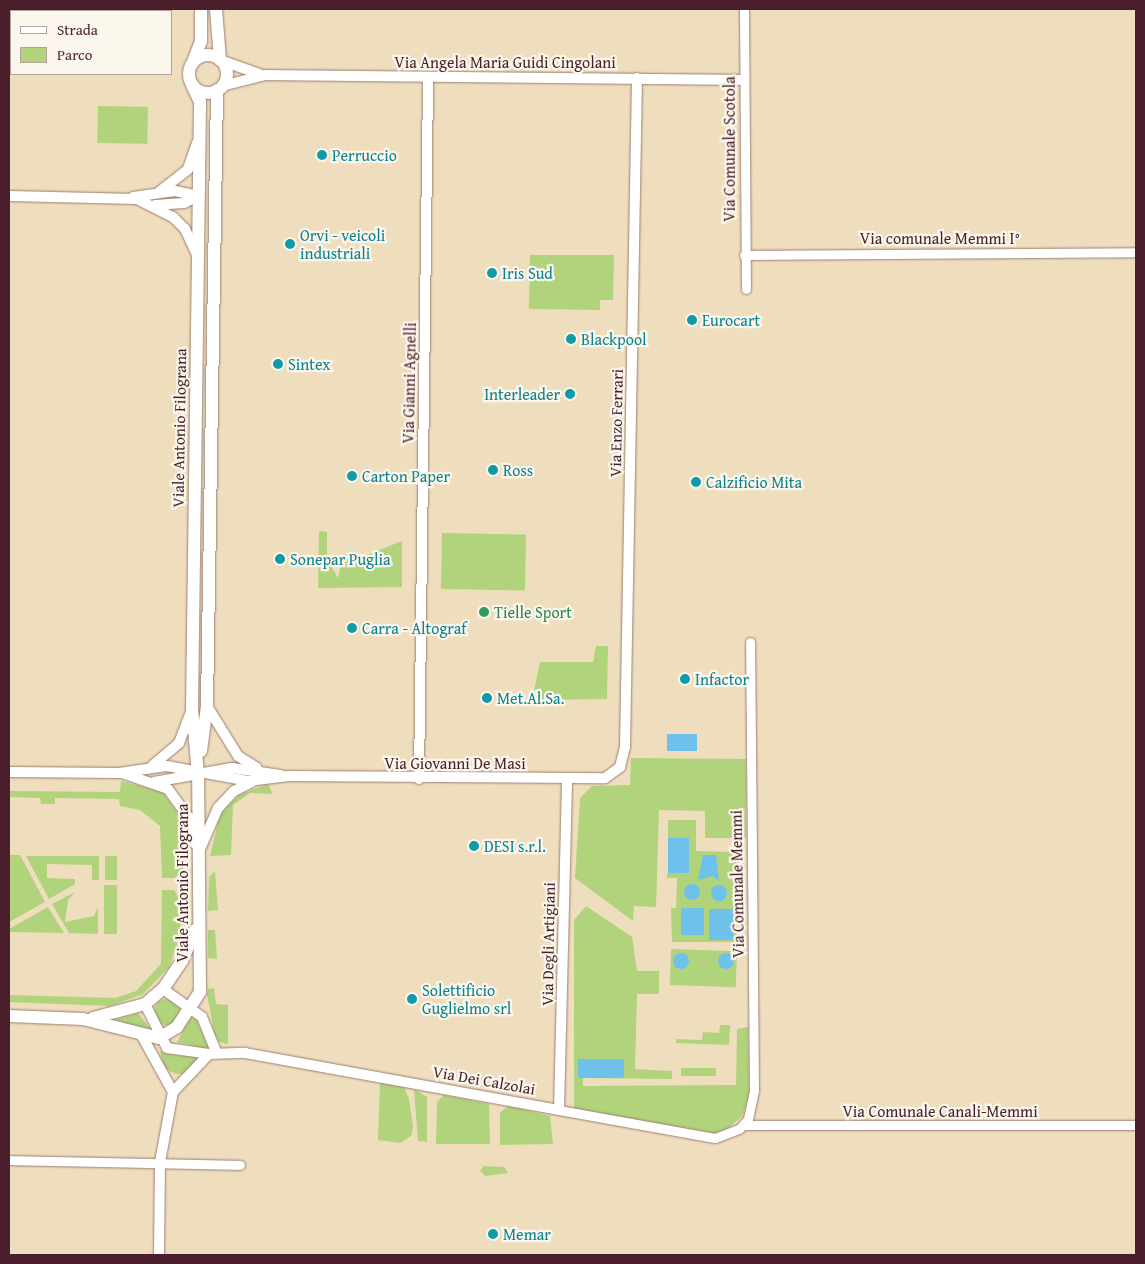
<!DOCTYPE html>
<meta charset="utf-8">
<style>
body{margin:0}
#map{position:relative;width:1145px;height:1264px;overflow:hidden;background:#efdebd;font-family:"Gentium Book Plus",serif}
div>[style]{position:absolute}
[style*='--x']{left:calc(var(--x)*1px);top:calc(var(--y)*1px);width:calc(var(--w)*1px);rotate:calc(var(--a)*1deg)}
.green>*{inset:0;background:#b0d37c;transform-origin:0 0}
.round{border-radius:50%}
.water>*{inset:0;background:#6ec1ea;transform-origin:0 0}
.roads{filter:drop-shadow(0 0 1px #9c7e74) drop-shadow(0 0 1px #9c7e74)}
.minor>*{height:9px;margin:-4.5px;padding:0 4.5px;transform-origin:4.5px;border-radius:4.5px;background:#fff}
.tertiary>*{height:10px;margin:-5px;padding:0 5px;transform-origin:5px;border-radius:5px;background:#fff}
.primary>*{height:12px;margin:-6px;padding:0 6px;transform-origin:6px;border-radius:6px;background:#fff}
.primary>.ring{margin:-6px;padding:0;box-sizing:content-box;background:none;border:12px solid #fff;border-radius:50%}
.dots>*{width:14px;height:14px;translate:-50% -50%;box-sizing:border-box;border:2px solid #fbf7ec;border-radius:50%}
span{translate:-50% -50%;white-space:nowrap;text-align:center;line-height:1.15;-webkit-text-stroke:4.5px #fbf7ec;paint-order:stroke}
.street-label{font-size:16px;color:#4a1f2b}
.culture-label{font-size:16px;color:#0d838f}
.left{translate:0 -50%;text-align:left}
.right{translate:-100% -50%;text-align:right}
.leisure-label{font-size:16px;color:#27864d}
.frame{position:absolute;inset:0;border:10px solid #4a1f2b;pointer-events:none}
.legend{position:absolute;left:10px;top:10px;width:162px;height:65px;box-sizing:border-box;background:#fbf7ec;border:1px solid #b4a19f;margin:0;padding:6px 9px;list-style:none;font-size:15px;color:#4a1f2b}
.legend li{display:flex;align-items:center;gap:10px;height:25px}
.legend b{width:25px;border:1px solid #b4a19f}
</style>
<div id="map">
<div class="green">
<div style="left:98px;top:106px;width:50px;height:37px;rotate:1deg"></div>
<div style="clip-path:polygon(530px 255px,614px 255px,613px 300px,600px 300px,600px 310px,529px 309px)"></div>
<div style="clip-path:polygon(319px 531px,327px 532px,327px 559px,338px 578px,342px 559px,364px 556px,402px 541px,402px 587px,318px 588px)"></div>
<div style="left:442px;top:533px;width:84px;height:56px;rotate:1deg"></div>
<div style="clip-path:polygon(596px 646px,608px 646px,607px 699px,532px 700px,540px 662px,593px 662px)"></div>
<div style="clip-path:polygon(631px 758px,746px 759px,746px 838px,705px 838px,705px 811px,659px 810px,656px 907px,634px 906px,633px 921px,575px 878px,580px 798px,592px 786px,630px 785px)"></div>
<div style="clip-path:polygon(121px 781px,163px 792px,179px 816px,187px 864px,175px 878px,162px 878px,160px 826px,140px 810px,120px 806px,119px 799px,55px 798px,55px 804px,41px 804px,40px 798px,9px 797px,9px 791px,120px 792px)"></div>
<div style="clip-path:polygon(268px 784px,273px 794px,250px 793px,233px 805px,231px 855px,210px 856px,220px 814px,239px 795px)"></div>
<div style="clip-path:polygon(668px 820px,696px 820px,696px 851px,736px 852px,737px 942px,672px 942px,671px 908px,676px 908px,677px 878px,667px 878px,667px 873px,688px 873px,689px 838px,668px 838px)"></div>
<div style="clip-path:polygon(9px 855px,20px 855px,45px 902px,9px 922px)"></div>
<div style="clip-path:polygon(26px 856px,99px 856px,99px 880px,92px 880px,92px 865px,47px 864px,47px 878px,75px 879px,75px 884px,49px 899px)"></div>
<div style="left:105px;top:856px;width:12px;height:24px"></div>
<div style="clip-path:polygon(215px 871px,218px 910px,208px 911px,209px 877px)"></div>
<div style="left:104px;top:885px;width:13px;height:49px"></div>
<div style="clip-path:polygon(162px 890px,174px 890px,183px 905px,179px 939px,169px 967px,143px 994px,110px 1006px,9px 1002px,9px 995px,115px 998px,136px 991px,161px 964px)"></div>
<div style="clip-path:polygon(75px 892px,68px 900px,65px 922px,94px 916px,98px 907px,98px 934px,69px 933px,52px 904px)"></div>
<div style="clip-path:polygon(586px 906px,632px 937px,637px 971px,659px 971px,659px 994px,637px 994px,635px 1069px,672px 1071px,672px 1079px,583px 1078px,583px 1086px,736px 1085px,737px 1029px,748px 1027px,749px 1096px,743px 1115px,730px 1127px,717px 1134px,574px 1109px,574px 920px)"></div>
<div style="clip-path:polygon(48px 907px,64px 933px,9px 932px,9px 929px)"></div>
<div style="clip-path:polygon(208px 930px,215px 930px,217px 959px,208px 958px)"></div>
<div style="left:671px;top:949px;width:66px;height:36px;rotate:2deg"></div>
<div style="clip-path:polygon(214px 988px,216px 1004px,228px 1005px,228px 1044px,219px 1042px,214px 1032px,207px 994px,208px 989px)"></div>
<div class="round" style="left:154px;top:999px;width:26px;height:26px"></div>
<div style="clip-path:polygon(138px 1013px,151px 1030px,116px 1020px,117px 1019px)"></div>
<div style="clip-path:polygon(190px 1018px,196px 1019px,209px 1049px,177px 1042px)"></div>
<div style="clip-path:polygon(720px 1025px,730px 1025px,729px 1045px,676px 1043px,676px 1039px,702px 1040px,703px 1032px,719px 1033px)"></div>
<div style="clip-path:polygon(160px 1051px,176px 1055px,199px 1057px,185px 1074px,176px 1074px,164px 1068px)"></div>
<div style="left:681px;top:1068px;width:35px;height:8px"></div>
<div style="clip-path:polygon(380px 1082px,404px 1087px,409px 1099px,413px 1127px,411px 1136px,400px 1143px,378px 1140px)"></div>
<div style="clip-path:polygon(414px 1089px,427px 1097px,427px 1142px,418px 1141px)"></div>
<div style="clip-path:polygon(444px 1095px,489px 1104px,490px 1144px,436px 1144px,437px 1102px)"></div>
<div style="clip-path:polygon(508px 1106px,550px 1116px,553px 1144px,500px 1145px,500px 1113px)"></div>
<div style="clip-path:polygon(484px 1166px,504px 1167px,508px 1173px,485px 1176px,480px 1171px)"></div>
</div>
<div class="water">
<div style="left:667px;top:734px;width:30px;height:17px"></div>
<div style="left:668px;top:838px;width:21px;height:35px"></div>
<div style="clip-path:polygon(703px 855px,716px 855px,719px 881px,713px 876px,698px 880px)"></div>
<div class="round" style="left:684px;top:884px;width:16px;height:16px"></div>
<div class="round" style="left:711px;top:885px;width:16px;height:16px"></div>
<div style="left:681px;top:908px;width:23px;height:27px"></div>
<div style="left:709px;top:909px;width:24px;height:31px"></div>
<div class="round" style="left:673px;top:953px;width:16px;height:16px"></div>
<div class="round" style="left:718px;top:953px;width:16px;height:16px"></div>
<div style="left:578px;top:1059px;width:46px;height:19px"></div>
</div>
<div class="roads">
<div class="minor">
<div style="--x:744;--y:9;--w:280;--a:89.6"></div>
<div style="--x:744;--y:255;--w:392;--a:-0.4"></div>
<div style="--x:559;--y:1110;--w:158;--a:10.2"></div>
<div style="--x:715;--y:1138;--w:26;--a:-21"></div>
<div style="--x:739;--y:1129;--w:13;--a:-48"></div>
<div style="--x:748;--y:1119;--w:30;--a:-78"></div>
<div style="--x:754;--y:1090;--w:448;--a:-90.5"></div>
<div style="--x:744;--y:1125;--w:392;--a:0"></div>
<div style="--x:9;--y:1160;--w:231;--a:1.2"></div>
</div>
<div class="tertiary">
<div style="--x:220;--y:60;--w:41;--a:19.7"></div>
<div style="--x:222;--y:86;--w:44;--a:-14.3"></div>
<div style="--x:265;--y:75;--w:479;--a:0.6"></div>
<div style="--x:159;--y:192;--w:37;--a:-38"></div>
<div style="--x:188;--y:169;--w:28;--a:-71"></div>
<div style="--x:9;--y:196;--w:128;--a:1.3"></div>
<div style="--x:137;--y:199;--w:40;--a:26.6"></div>
<div style="--x:173;--y:217;--w:17;--a:45"></div>
<div style="--x:185;--y:229;--w:29;--a:65"></div>
<div style="--x:133;--y:197;--w:42;--a:-8.1"></div>
<div style="--x:175;--y:191;--w:24;--a:12"></div>
<div style="--x:155;--y:205;--w:29;--a:-4"></div>
<div style="--x:184;--y:203;--w:16;--a:-27"></div>
<div style="--x:207;--y:706;--w:59;--a:58.2"></div>
<div style="--x:238;--y:756;--w:22;--a:32"></div>
<div style="--x:153;--y:765;--w:34;--a:-40"></div>
<div style="--x:179;--y:743;--w:31;--a:-69"></div>
<div style="--x:9;--y:772;--w:110;--a:0.5"></div>
<div style="--x:119;--y:773;--w:49;--a:-8.3"></div>
<div style="--x:167;--y:766;--w:82;--a:10.5"></div>
<div style="--x:248;--y:781;--w:39;--a:-7"></div>
<div style="--x:287;--y:776;--w:318;--a:0.4"></div>
<div style="--x:605;--y:778;--w:19;--a:-36"></div>
<div style="--x:620;--y:767;--w:21;--a:-76"></div>
<div style="--x:625;--y:747;--w:669;--a:-88.97"></div>
<div style="--x:122;--y:773;--w:49;--a:19.2"></div>
<div style="--x:168;--y:789;--w:37;--a:54"></div>
<div style="--x:190;--y:819;--w:25;--a:79"></div>
<div style="--x:419;--y:779;--w:701;--a:-89.26"></div>
<div style="--x:154;--y:782;--w:79;--a:-10.2"></div>
<div style="--x:232;--y:768;--w:49;--a:8.1"></div>
<div style="--x:200;--y:849;--w:45;--a:-66.3"></div>
<div style="--x:218;--y:808;--w:23;--a:-47"></div>
<div style="--x:234;--y:791;--w:20;--a:-27"></div>
<div style="--x:163;--y:989;--w:48;--a:35.7"></div>
<div style="--x:202;--y:1017;--w:38;--a:68"></div>
<div style="--x:145;--y:1004;--w:49;--a:63.4"></div>
<div style="--x:167;--y:1048;--w:42;--a:8.1"></div>
<div style="--x:209;--y:1054;--w:36;--a:-2"></div>
<div style="--x:245;--y:1053;--w:319;--a:10.3"></div>
<div style="--x:559;--y:1110;--w:332;--a:-88.6"></div>
<div style="--x:142;--y:1036;--w:64;--a:61"></div>
<div style="--x:159;--y:1255;--w:93;--a:-89.4"></div>
<div style="--x:160;--y:1162;--w:71;--a:-79.5"></div>
<div style="--x:173;--y:1092;--w:52;--a:-46.5"></div>
</div>
<div class="primary">
<div style="--x:216;--y:9;--w:51;--a:85.5"></div>
<div class="ring" style="left:189px;top:55px;width:26px;height:26px"></div>
<div style="--x:193;--y:62;--w:22;--a:-69"></div>
<div style="--x:201;--y:41;--w:32;--a:-90"></div>
<div style="--x:201;--y:751;--w:45;--a:-82.4"></div>
<div style="--x:207;--y:706;--w:616;--a:-89.07"></div>
<div style="--x:9;--y:1016;--w:74;--a:2.3"></div>
<div style="--x:83;--y:1019;--w:78;--a:14"></div>
<div style="--x:159;--y:1038;--w:21;--a:-31"></div>
<div style="--x:177;--y:1027;--w:42;--a:-56.7"></div>
<div style="--x:200;--y:992;--w:218;--a:-90.5"></div>
<div style="--x:198;--y:774;--w:66;--a:-95.2"></div>
<div style="--x:192;--y:708;--w:606;--a:-89.24"></div>
<div style="--x:200;--y:102;--w:19;--a:-115"></div>
<div style="--x:93;--y:1018;--w:54;--a:-15.1"></div>
<div style="--x:145;--y:1004;--w:23;--a:-40"></div>
<div style="--x:163;--y:989;--w:34;--a:-56"></div>
<div style="--x:182;--y:961;--w:34;--a:-67"></div>
</div>
</div>
<div class="dots">
<div style="left:322px;top:155px;background:#0f9aa8"></div>
<div style="left:290px;top:244px;background:#0f9aa8"></div>
<div style="left:492px;top:273px;background:#0f9aa8"></div>
<div style="left:692px;top:320px;background:#0f9aa8"></div>
<div style="left:571px;top:339px;background:#0f9aa8"></div>
<div style="left:278px;top:364px;background:#0f9aa8"></div>
<div style="left:570px;top:394px;background:#0f9aa8"></div>
<div style="left:493px;top:470px;background:#0f9aa8"></div>
<div style="left:352px;top:476px;background:#0f9aa8"></div>
<div style="left:696px;top:482px;background:#0f9aa8"></div>
<div style="left:280px;top:559px;background:#0f9aa8"></div>
<div style="left:484px;top:612px;background:#2e9e5b"></div>
<div style="left:352px;top:628px;background:#0f9aa8"></div>
<div style="left:685px;top:679px;background:#0f9aa8"></div>
<div style="left:487px;top:698px;background:#0f9aa8"></div>
<div style="left:474px;top:846px;background:#0f9aa8"></div>
<div style="left:412px;top:999px;background:#0f9aa8"></div>
<div style="left:493px;top:1234px;background:#0f9aa8"></div>
</div>
<div class="street-label">
<span style="left:505px;top:62px">Via Angela Maria Guidi Cingolani</span>
<span style="left:729px;top:149px;rotate:-90deg">Via Comunale Scotola</span>
<span style="left:940px;top:238px">Via comunale Memmi I°</span>
<span style="left:409px;top:383px;rotate:-89deg">Via Gianni Agnelli</span>
<span style="left:616px;top:423px;rotate:-89deg">Via Enzo Ferrari</span>
<span style="left:179px;top:428px;rotate:-89deg">Viale Antonio Filograna</span>
<span style="left:455px;top:763px">Via Giovanni De Masi</span>
<span style="left:182px;top:883px;rotate:-90deg">Viale Antonio Filograna</span>
<span style="left:737px;top:884px;rotate:-91deg">Via Comunale Memmi</span>
<span style="left:548px;top:944px;rotate:-89deg">Via Degli Artigiani</span>
<span style="left:484px;top:1080px;rotate:10deg">Via Dei Calzolai</span>
<span style="left:940px;top:1111px">Via Comunale Canali-Memmi</span>
</div>
<div class="culture-label">
<span class="left" style="left:332px;top:155px">Perruccio</span>
<span class="left" style="left:300px;top:244px">Orvi - veicoli<br>industriali</span>
<span class="left" style="left:502px;top:273px">Iris Sud</span>
<span class="left" style="left:702px;top:320px">Eurocart</span>
<span class="left" style="left:581px;top:339px">Blackpool</span>
<span class="left" style="left:288px;top:364px">Sintex</span>
<span class="right" style="left:560px;top:394px">Interleader</span>
<span class="left" style="left:503px;top:470px">Ross</span>
<span class="left" style="left:362px;top:476px">Carton Paper</span>
<span class="left" style="left:706px;top:482px">Calzificio Mita</span>
<span class="left" style="left:290px;top:559px">Sonepar Puglia</span>
<span class="left" style="left:362px;top:628px">Carra - Altograf</span>
<span class="left" style="left:695px;top:679px">Infactor</span>
<span class="left" style="left:497px;top:698px">Met.Al.Sa.</span>
<span class="left" style="left:484px;top:846px">DESI s.r.l.</span>
<span class="left" style="left:422px;top:999px">Solettificio<br>Guglielmo srl</span>
<span class="left" style="left:503px;top:1234px">Memar</span>
</div>
<div class="leisure-label">
<span class="left" style="left:494px;top:612px">Tielle Sport</span>
</div>
<div class="frame"></div>
<ul class="legend">
<li><b style="height:6px;background:#fff"></b>Strada</li>
<li><b style="height:14px;background:#b0d37c"></b>Parco</li>
</ul>
</div>
